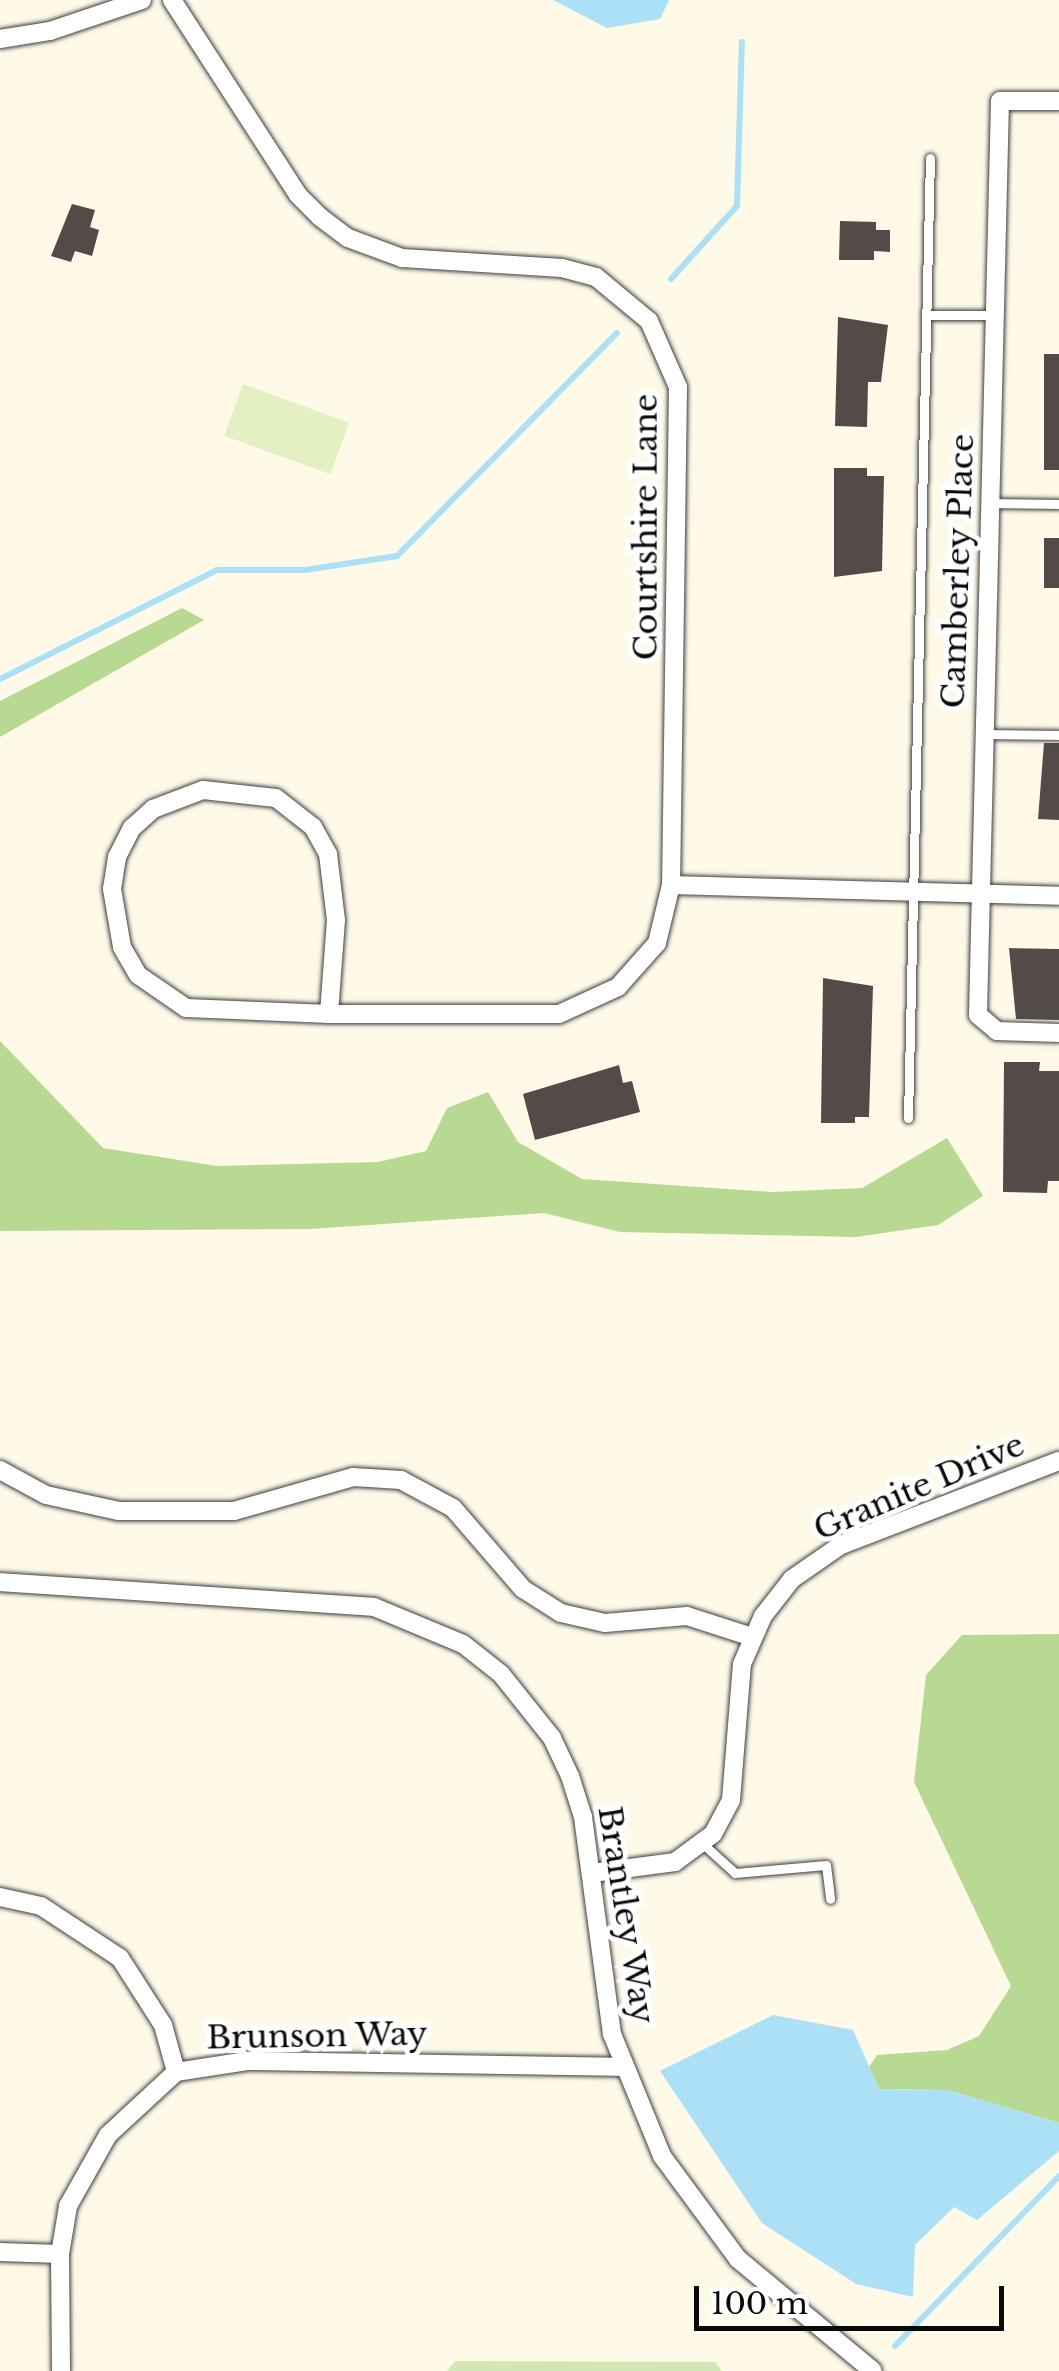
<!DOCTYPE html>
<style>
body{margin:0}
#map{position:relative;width:1059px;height:2371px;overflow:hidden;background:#fff9e8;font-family:"Libre Baskerville",serif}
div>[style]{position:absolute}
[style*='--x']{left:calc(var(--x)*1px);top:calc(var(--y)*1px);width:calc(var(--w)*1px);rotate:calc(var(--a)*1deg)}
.green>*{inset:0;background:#d2e8b2}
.forest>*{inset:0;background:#b7d992}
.pitch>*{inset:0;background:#e4f0c4;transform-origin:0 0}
.water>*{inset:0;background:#ace0f6}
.stream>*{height:6px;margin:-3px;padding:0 3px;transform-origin:3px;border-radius:3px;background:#ace0f6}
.building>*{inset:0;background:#534b47;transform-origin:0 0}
.roads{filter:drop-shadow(0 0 2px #3d3d3d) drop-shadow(0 0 2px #3d3d3d)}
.lane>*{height:9px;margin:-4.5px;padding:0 4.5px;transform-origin:4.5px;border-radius:4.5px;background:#fff}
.street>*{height:18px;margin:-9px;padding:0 9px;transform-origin:9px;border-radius:9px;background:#fff}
span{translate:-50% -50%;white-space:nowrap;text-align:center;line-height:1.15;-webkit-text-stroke:10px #fff;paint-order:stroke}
.street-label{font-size:32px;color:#0a0a0a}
.scale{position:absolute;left:694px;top:2286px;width:310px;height:45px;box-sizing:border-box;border:5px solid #0a0a0a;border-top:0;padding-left:12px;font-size:30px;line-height:35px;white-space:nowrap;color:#0a0a0a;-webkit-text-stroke:8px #fff;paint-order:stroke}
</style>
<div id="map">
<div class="green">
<div style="clip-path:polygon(455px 2361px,715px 2362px,722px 2371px,447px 2371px)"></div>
</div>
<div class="forest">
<div style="clip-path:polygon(182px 608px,204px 620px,0 737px,0 701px)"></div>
<div style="clip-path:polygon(0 1041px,103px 1148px,217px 1166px,378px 1162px,426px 1151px,447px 1108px,488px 1092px,518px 1142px,582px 1179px,772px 1192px,862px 1188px,947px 1138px,983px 1196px,938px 1225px,856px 1237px,620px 1232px,544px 1213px,311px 1229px,0 1231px)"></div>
<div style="clip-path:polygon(1059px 1634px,1059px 2123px,947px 2090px,879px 2089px,869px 2067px,877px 2055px,947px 2050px,979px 2036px,1011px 1986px,914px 1782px,926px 1675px,962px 1635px)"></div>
</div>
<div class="pitch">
<div style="left:243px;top:384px;width:113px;height:55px;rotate:20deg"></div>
</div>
<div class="water">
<div style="clip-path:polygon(553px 0,669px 0,660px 19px,607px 28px)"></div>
<div style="clip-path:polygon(773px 2015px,853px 2030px,879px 2089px,947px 2090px,1059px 2123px,1059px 2151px,977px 2220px,954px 2207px,915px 2245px,913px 2297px,856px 2284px,762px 2223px,660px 2071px)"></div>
</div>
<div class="stream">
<div style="--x:671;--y:279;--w:98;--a:-47.9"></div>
<div style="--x:737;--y:206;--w:164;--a:-88.3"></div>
<div style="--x:0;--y:679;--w:243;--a:-26.7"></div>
<div style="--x:217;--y:570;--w:88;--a:0"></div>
<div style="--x:305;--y:570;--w:93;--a:-8.7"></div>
<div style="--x:397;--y:556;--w:313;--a:-45.4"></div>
<div style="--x:895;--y:2346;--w:236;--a:-46"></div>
</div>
<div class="building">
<div style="clip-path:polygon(72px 204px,95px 210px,90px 227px,99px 230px,92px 256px,75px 251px,71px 262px,51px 256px)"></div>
<div style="clip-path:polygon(840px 221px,876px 222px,876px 230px,890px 230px,890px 252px,874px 251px,874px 260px,839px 260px)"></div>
<div style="clip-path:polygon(838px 317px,888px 325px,881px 382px,868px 382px,867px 427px,835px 426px)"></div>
<div style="left:1044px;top:354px;width:15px;height:116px"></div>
<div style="clip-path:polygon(834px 468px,867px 468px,867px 476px,884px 476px,882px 571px,834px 577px)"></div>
<div style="left:1044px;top:538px;width:15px;height:50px"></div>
<div style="clip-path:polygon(1044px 743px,1059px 743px,1059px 820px,1038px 819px)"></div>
<div style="clip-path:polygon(1009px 948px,1059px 949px,1059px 1020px,1016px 1019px)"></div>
<div style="clip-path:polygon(823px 978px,873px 986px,869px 1117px,855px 1117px,855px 1123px,821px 1123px)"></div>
<div style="clip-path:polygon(1004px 1062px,1040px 1062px,1039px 1071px,1059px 1071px,1059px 1181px,1048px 1181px,1047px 1193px,1003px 1192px)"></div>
<div style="clip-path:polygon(619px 1065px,623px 1083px,632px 1081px,640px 1112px,535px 1140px,523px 1094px)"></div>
</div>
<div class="roads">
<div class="lane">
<div style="--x:930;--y:315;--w:64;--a:0"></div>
<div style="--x:990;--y:503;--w:69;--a:0.8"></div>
<div style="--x:986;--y:734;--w:73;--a:0.8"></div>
<div style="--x:908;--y:1118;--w:960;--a:-88.69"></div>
<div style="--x:703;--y:1844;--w:43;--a:42.2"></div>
<div style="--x:735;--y:1873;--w:91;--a:-5"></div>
<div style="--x:826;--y:1865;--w:34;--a:83"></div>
</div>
<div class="street">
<div style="--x:172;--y:0;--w:232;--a:57.1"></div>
<div style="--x:298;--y:195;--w:31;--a:45"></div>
<div style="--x:320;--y:217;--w:35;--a:37"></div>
<div style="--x:348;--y:238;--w:58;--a:20.3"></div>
<div style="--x:402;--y:258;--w:160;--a:3.6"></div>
<div style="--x:562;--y:268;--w:35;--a:15"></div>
<div style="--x:596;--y:277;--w:69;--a:39.7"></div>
<div style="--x:649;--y:321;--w:72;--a:66.3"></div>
<div style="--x:678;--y:387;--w:498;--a:90.8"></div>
<div style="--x:671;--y:885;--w:60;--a:103.6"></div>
<div style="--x:657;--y:943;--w:59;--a:131.6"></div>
<div style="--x:618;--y:987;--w:65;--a:155.4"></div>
<div style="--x:559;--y:1014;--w:230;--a:180"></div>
<div style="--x:0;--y:39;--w:51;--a:-9.1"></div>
<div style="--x:50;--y:31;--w:97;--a:-18.6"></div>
<div style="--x:1059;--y:101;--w:59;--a:180"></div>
<div style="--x:1000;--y:101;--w:914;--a:91.38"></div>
<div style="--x:978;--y:1015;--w:25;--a:40"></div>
<div style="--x:997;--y:1031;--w:62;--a:1.8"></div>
<div style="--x:203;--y:790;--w:73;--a:6.3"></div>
<div style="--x:276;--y:798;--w:47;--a:38.1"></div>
<div style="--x:313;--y:827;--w:31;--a:61"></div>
<div style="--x:328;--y:854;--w:66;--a:83.1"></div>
<div style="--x:336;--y:920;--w:94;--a:94.3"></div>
<div style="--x:329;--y:1014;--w:143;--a:-177.6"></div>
<div style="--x:186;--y:1008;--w:58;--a:-145.5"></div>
<div style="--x:138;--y:975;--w:32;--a:-120"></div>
<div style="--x:122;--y:947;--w:59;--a:-99.8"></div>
<div style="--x:112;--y:889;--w:32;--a:-81"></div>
<div style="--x:117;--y:857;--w:33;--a:-63"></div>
<div style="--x:132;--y:828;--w:28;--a:-42"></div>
<div style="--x:153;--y:809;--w:53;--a:-20.8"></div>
<div style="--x:671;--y:885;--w:388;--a:1.6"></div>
<div style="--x:0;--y:1470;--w:52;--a:28.5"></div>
<div style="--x:46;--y:1495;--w:75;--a:12.4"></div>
<div style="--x:119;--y:1511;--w:115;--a:0"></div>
<div style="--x:234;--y:1511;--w:124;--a:-15.9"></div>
<div style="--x:353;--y:1477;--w:48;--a:3.6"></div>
<div style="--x:401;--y:1480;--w:59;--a:28.3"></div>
<div style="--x:453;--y:1508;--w:107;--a:49.2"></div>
<div style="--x:523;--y:1589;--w:45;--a:32.3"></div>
<div style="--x:561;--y:1613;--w:45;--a:12.8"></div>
<div style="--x:605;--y:1623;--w:82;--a:-4.9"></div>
<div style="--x:687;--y:1616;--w:68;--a:17.9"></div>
<div style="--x:0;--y:1582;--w:375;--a:3.8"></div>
<div style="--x:374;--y:1607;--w:96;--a:22.6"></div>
<div style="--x:463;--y:1644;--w:48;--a:38.3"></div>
<div style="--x:501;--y:1674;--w:82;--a:51.4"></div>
<div style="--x:552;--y:1738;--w:42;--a:64.7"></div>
<div style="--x:570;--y:1776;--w:43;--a:72.4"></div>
<div style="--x:583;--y:1817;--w:219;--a:82.4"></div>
<div style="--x:612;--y:2034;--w:132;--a:67.7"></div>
<div style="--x:662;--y:2156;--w:128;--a:53.6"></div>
<div style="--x:738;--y:2259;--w:175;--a:39.7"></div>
<div style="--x:592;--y:1873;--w:84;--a:-7.5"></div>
<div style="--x:675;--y:1862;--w:47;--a:-36.4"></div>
<div style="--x:713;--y:1834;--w:38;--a:-62"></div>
<div style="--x:731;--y:1800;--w:136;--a:-85.4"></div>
<div style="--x:742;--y:1664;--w:52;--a:-66.4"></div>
<div style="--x:763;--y:1616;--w:47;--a:-51.9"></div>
<div style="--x:792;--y:1579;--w:60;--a:-34.8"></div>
<div style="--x:841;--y:1545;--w:234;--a:-21.1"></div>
<div style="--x:0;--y:1897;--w:42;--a:12.4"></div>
<div style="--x:41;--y:1906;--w:95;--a:33.4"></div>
<div style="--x:120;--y:1958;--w:80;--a:57.3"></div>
<div style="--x:163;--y:2025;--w:49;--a:74.5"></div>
<div style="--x:0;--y:2252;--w:60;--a:1.9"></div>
<div style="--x:61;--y:2371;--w:117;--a:-90.5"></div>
<div style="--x:60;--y:2254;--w:49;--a:-80.5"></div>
<div style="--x:68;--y:2206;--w:81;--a:-60.6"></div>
<div style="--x:108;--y:2135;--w:93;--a:-42.8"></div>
<div style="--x:176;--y:2072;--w:72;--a:-8.8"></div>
<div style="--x:247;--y:2061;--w:374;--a:0.9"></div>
</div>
</div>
<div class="street-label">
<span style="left:646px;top:527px;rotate:-90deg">Courtshire Lane</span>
<span style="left:958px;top:571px;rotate:-88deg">Camberley Place</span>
<span style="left:919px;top:1487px;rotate:-23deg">Granite Drive</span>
<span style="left:626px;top:1915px;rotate:81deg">Brantley Way</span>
<span style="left:317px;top:2036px;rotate:-1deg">Brunson Way</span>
</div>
<div class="scale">100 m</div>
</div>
